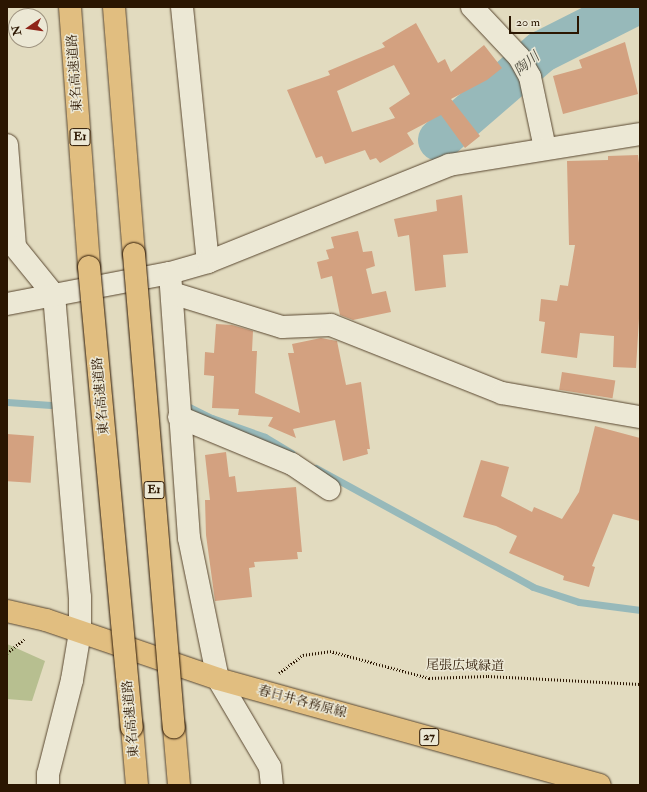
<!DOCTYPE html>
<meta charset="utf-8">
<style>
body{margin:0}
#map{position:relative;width:647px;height:792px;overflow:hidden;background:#e2dbbf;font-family:"IM FELL Double Pica","Noto Serif JP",serif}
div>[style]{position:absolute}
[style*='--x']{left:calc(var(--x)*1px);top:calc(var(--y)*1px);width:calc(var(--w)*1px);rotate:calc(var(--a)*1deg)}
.green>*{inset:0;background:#b7bf90}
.stream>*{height:7px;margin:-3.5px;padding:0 3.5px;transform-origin:3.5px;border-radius:3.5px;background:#97b9ba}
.river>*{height:42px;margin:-21px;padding:0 21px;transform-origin:21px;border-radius:21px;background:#97b9ba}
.building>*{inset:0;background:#d3a180;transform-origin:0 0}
.path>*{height:2.5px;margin-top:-1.25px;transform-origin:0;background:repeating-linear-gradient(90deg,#2b1601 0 1px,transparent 0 3px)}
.roads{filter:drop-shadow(0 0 1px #594730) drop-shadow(0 0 1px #594730)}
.minor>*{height:22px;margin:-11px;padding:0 11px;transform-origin:11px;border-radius:11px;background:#ece8d5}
.major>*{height:22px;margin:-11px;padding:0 11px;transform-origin:11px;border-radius:11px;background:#e1be80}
.highway>*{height:22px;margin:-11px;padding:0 11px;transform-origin:11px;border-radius:11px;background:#e1be80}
.bridges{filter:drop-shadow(0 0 1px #2b1601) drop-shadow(0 0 1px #2b1601)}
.highway-bridge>*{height:22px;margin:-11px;padding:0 11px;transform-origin:11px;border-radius:11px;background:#e1be80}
span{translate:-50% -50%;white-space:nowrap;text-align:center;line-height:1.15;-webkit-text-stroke:3px #ece8d5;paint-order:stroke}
.shield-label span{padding:1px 3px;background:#ece8d5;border:1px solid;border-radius:3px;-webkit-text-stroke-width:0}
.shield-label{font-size:12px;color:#2b1601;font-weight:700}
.street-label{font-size:13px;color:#2b1601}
.water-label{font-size:14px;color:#514f42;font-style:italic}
.frame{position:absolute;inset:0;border:8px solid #2b1601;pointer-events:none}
.north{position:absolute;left:8px;top:8px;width:40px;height:40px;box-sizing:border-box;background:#ece8d5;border:1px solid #9f9480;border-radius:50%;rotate:257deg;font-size:11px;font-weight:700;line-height:16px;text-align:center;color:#2b1601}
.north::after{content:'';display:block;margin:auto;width:14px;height:18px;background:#8f2418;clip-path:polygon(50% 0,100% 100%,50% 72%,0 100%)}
.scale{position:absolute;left:509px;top:16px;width:70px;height:18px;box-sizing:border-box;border:2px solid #2b1601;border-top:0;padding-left:5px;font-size:12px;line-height:14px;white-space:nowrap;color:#2b1601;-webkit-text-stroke:3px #ece8d5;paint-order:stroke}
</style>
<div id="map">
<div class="green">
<div style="clip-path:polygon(7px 644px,45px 661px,32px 701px,7px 699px)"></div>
</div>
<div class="stream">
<div style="--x:7;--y:402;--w:44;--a:3.9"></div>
<div style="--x:183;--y:404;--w:32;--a:26"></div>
<div style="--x:212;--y:418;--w:56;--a:19.7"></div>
<div style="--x:265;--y:437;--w:31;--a:31"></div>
<div style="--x:316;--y:468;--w:247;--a:28.7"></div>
<div style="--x:533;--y:587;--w:48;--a:18.1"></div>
<div style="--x:579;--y:602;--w:62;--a:7.5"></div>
</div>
<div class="river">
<div style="--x:439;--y:140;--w:135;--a:-40.8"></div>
<div style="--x:541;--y:52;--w:100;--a:-26.8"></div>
</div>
<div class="building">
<div style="clip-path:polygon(evenodd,416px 23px,438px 63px,445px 59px,451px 72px,484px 45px,502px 68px,487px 80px,451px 99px,480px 136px,465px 148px,441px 115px,407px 133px,414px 144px,380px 163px,376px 158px,370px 160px,365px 150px,325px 164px,322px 156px,316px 158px,287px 90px,330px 75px,328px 71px,385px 47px,382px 43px,416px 23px,394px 65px,410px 94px,389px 108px,395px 118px,352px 132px,337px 91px,394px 65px)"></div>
<div style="clip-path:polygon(625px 42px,638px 94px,563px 114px,553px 76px,582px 68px,579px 60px)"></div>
<div style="clip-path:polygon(638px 155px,640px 171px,640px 302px,636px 368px,613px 367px,614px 336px,580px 333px,577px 358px,541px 353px,545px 322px,539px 321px,541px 299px,557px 301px,560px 285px,568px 286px,575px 245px,569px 245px,567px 161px,608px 160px,608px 156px)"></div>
<div style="clip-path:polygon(462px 195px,468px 253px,443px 255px,446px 287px,415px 291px,409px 235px,398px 237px,394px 219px,437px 211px,436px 200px)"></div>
<div style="clip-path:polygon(358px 231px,363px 252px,372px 251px,375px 266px,366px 269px,372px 294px,386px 291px,391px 312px,353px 320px,340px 315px,332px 276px,321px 279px,317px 262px,329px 259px,326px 250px,334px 248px,331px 237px)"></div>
<div style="clip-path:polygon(216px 324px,232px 325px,253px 331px,252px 351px,257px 351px,255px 393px,300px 413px,288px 353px,294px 353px,292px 344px,321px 338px,337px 341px,346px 385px,361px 382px,370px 449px,367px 449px,368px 454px,343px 461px,335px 420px,293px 429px,296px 438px,268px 426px,273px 417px,238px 415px,239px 409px,212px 408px,214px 376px,204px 375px,205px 352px,214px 353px)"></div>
<div style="left:562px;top:372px;width:54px;height:18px;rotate:9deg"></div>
<div style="clip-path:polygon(595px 426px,640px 438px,640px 521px,613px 514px,592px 566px,595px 567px,589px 587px,563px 580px,564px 576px,509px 553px,517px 536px,496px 526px,463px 517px,481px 460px,509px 467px,501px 496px,532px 512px,534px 507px,562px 519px,579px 492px)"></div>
<div style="left:7px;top:434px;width:27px;height:47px;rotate:4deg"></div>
<div style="clip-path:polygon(226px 452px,229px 477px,235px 476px,237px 492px,296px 487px,302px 552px,297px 552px,298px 559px,254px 562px,255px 567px,249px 568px,252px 597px,215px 601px,206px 535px,205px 500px,210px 500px,205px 455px)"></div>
</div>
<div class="path">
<div style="--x:7;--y:653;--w:22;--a:-39"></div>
<div style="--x:279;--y:673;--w:30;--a:-37"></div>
<div style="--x:303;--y:655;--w:27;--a:-8"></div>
<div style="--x:330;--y:651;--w:103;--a:15.3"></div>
<div style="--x:429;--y:678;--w:59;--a:-1.9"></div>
<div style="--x:488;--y:676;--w:152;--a:3"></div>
</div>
<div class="roads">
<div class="minor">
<div style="--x:182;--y:7;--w:256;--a:84.2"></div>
<div style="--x:472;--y:7;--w:69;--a:46.8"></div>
<div style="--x:519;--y:57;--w:23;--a:61"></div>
<div style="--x:530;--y:77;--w:73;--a:78.1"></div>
<div style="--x:7;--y:145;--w:102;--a:85.5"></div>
<div style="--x:15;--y:247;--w:62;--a:50.9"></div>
<div style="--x:54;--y:295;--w:303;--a:85.1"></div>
<div style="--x:80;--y:597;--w:35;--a:90"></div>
<div style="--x:80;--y:632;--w:49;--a:99.5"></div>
<div style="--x:72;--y:680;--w:97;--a:104.3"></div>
<div style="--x:48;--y:774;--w:11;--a:90"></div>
<div style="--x:170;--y:273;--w:266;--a:85.9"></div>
<div style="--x:189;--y:538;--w:144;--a:78.4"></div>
<div style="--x:218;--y:679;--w:102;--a:59.4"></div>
<div style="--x:270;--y:767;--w:18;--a:84"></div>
<div style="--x:172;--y:293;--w:115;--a:17.2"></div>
<div style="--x:282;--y:327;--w:49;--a:-2.3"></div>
<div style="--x:331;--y:325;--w:184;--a:21.7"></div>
<div style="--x:502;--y:393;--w:140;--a:9.9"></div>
<div style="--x:7;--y:304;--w:166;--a:-10.8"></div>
<div style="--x:170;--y:273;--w:40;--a:-16"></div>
<div style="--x:208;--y:262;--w:260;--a:-21.9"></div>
<div style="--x:449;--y:165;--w:193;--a:-9.2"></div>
<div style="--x:179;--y:417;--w:122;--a:22.6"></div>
<div style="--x:292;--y:464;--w:45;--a:34"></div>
</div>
<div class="major">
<div style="--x:7;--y:611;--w:40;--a:13"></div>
<div style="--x:46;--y:620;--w:182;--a:18.9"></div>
<div style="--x:218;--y:679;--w:396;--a:15.5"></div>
</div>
<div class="highway">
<div style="--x:70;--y:7;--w:261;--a:85.8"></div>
<div style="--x:114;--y:7;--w:248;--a:85.4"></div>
<div style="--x:132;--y:727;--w:58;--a:85.1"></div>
<div style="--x:174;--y:727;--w:58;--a:85.1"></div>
</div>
</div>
<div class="bridges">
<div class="highway-bridge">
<div style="--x:134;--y:254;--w:475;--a:85.2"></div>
<div style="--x:89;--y:267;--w:462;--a:84.7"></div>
</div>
</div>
<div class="shield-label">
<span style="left:80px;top:137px">E1</span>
<span style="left:154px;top:490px">E1</span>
<span style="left:429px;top:737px">27</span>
</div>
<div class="street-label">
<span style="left:75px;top:73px;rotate:-94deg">東名高速道路</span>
<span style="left:101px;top:396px;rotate:-95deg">東名高速道路</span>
<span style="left:465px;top:666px;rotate:1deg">尾張広域緑道</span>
<span style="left:302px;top:702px;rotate:15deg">春日井各務原線</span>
<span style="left:131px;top:719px;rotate:-95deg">東名高速道路</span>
</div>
<div class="water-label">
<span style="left:527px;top:64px;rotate:-40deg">陶川</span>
</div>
<div class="frame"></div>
<div class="north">N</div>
<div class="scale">20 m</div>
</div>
